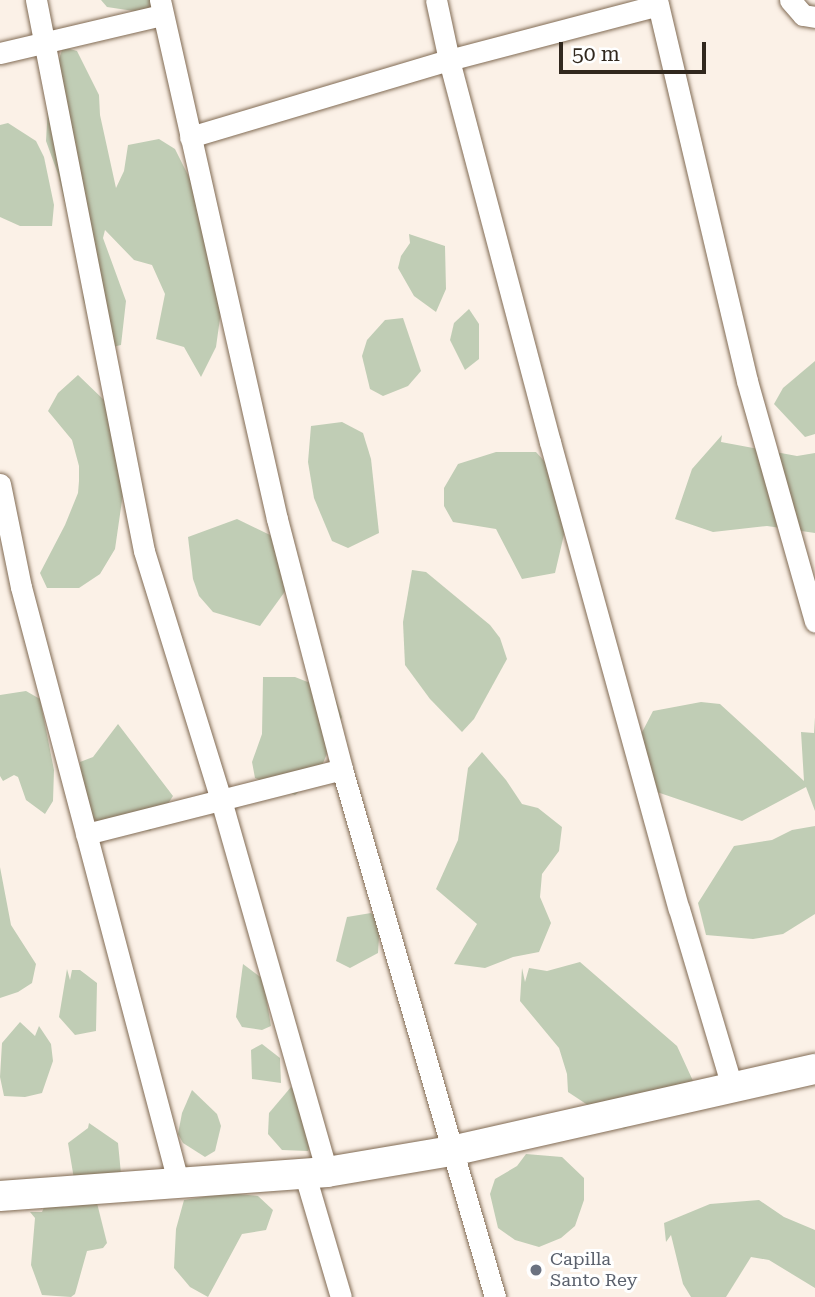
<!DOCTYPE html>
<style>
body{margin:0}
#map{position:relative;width:815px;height:1297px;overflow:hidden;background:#fbf1e7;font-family:"Roboto Serif",serif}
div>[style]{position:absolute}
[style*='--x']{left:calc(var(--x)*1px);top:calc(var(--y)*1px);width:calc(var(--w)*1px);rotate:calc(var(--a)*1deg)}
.green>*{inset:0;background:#c0cdb5}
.roads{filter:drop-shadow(0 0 2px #816b54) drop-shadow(0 0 2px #816b54)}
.minor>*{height:21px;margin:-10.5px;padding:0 10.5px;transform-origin:10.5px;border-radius:10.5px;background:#fff}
.secondary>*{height:30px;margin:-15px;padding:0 15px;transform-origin:15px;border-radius:15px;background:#fff}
.dots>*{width:19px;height:19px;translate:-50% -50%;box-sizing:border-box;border:4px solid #fff;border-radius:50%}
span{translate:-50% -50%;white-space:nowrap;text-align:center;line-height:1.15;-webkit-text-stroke:6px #fff;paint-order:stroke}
.worship-label{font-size:18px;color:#5b616d}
.left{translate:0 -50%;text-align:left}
.scale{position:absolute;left:559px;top:42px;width:147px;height:32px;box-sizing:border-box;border:4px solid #31281e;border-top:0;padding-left:9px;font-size:21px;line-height:24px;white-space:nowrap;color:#31281e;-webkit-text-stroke:5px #fff;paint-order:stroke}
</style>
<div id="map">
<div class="green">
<div style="clip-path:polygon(101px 0,157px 0,147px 13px,107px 7px)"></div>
<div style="clip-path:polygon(63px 47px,77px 51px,99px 95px,100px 115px,116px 188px,124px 171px,128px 145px,159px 139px,175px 149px,195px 189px,196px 207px,210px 251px,222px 304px,216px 347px,201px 377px,184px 347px,156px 339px,165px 294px,152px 265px,134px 260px,105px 230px,103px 238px,126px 301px,121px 345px,104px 349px,83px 299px,84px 280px,58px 174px,46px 141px,49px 89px)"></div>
<div style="clip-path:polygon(8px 123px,36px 141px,44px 157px,54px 205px,52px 226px,20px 226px,0 217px,0 125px)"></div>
<div style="clip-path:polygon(409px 234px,445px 246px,446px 289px,436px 312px,414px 296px,398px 268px,401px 256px,410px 243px)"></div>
<div style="clip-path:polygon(469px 309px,479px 324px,479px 359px,465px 370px,450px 340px,454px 323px)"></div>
<div style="clip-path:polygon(403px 318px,421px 371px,408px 386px,383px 396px,370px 389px,362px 356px,367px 340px,385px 320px)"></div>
<div style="clip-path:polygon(815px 361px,815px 434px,805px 437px,774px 404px,783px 388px)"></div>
<div style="clip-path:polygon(78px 375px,105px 401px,126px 473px,115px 549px,100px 574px,79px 588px,47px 588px,40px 573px,65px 525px,78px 493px,79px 481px,79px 466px,72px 440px,48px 411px,58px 393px)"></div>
<div style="clip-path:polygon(342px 422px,363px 433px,371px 459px,379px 533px,348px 548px,332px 541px,314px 498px,308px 462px,311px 426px)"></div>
<div style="clip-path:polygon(722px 435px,721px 442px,797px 456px,815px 453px,815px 533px,767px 526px,713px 532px,675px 519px,692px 469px)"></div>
<div style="clip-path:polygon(496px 452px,536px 452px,566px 485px,570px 509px,555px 573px,522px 579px,496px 529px,453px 522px,444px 506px,444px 488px,458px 464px)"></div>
<div style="clip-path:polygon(237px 519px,293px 546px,294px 579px,260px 626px,213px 612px,199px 596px,193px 579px,188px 537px)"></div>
<div style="clip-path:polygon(412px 570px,426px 572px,490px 625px,500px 638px,507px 659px,474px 719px,462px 732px,430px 699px,405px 665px,403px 622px)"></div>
<div style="clip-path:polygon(263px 677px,295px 677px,333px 692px,342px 717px,319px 773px,295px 795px,255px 778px,252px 762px,262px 734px)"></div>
<div style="clip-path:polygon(26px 691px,40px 699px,54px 770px,53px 801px,45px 814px,26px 800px,18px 777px,14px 775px,3px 781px,0 776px,0 695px)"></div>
<div style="clip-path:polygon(701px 702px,720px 704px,804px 781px,801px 732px,814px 733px,815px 717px,815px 811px,806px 787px,742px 821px,654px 791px,637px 742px,653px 711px)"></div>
<div style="clip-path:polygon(118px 724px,173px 796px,150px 831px,103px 825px,86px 814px,80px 762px,93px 757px)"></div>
<div style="clip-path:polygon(482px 752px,506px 780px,522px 804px,538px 808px,562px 827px,559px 851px,542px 874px,540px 897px,551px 923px,539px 952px,513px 957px,485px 968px,454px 964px,477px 924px,436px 889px,458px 840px,468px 768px)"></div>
<div style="clip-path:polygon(815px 826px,815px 914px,783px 934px,753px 939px,706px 935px,698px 903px,734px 846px,772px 840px,792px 830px)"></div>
<div style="clip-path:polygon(0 867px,11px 925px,36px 964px,32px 983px,18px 992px,0 998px)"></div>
<div style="clip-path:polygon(371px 913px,380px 922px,378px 953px,350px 968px,336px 961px,347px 917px)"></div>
<div style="clip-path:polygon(580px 962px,677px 1046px,699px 1094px,651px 1113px,624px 1129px,568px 1092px,567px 1074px,559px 1048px,520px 1001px,522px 968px,525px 982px,529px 968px,547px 971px)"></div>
<div style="clip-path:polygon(243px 964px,263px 979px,271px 1026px,262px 1030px,242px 1027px,236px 1017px)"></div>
<div style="clip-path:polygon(67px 969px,70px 980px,72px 970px,80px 970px,97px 983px,96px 1031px,75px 1035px,59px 1017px)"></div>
<div style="clip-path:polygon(20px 1022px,35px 1036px,39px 1026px,51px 1044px,53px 1061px,42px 1093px,25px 1097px,4px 1096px,0 1077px,2px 1043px)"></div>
<div style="clip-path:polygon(262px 1044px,280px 1058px,281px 1083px,252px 1079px,251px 1050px)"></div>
<div style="clip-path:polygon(291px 1087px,317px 1111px,317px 1127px,308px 1151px,282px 1150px,268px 1134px,269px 1113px)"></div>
<div style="clip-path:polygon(192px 1090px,217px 1114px,221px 1126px,215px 1151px,205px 1157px,183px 1143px,178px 1134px,182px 1113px)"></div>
<div style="clip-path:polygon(89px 1123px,118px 1143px,122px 1184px,74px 1179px,68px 1143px,88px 1128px)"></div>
<div style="clip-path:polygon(526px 1154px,562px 1157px,584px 1178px,584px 1200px,575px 1226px,561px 1238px,539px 1247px,515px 1240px,498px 1228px,490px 1194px,495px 1179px,517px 1166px)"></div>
<div style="clip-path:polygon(227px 1193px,258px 1196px,273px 1210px,266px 1230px,242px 1234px,208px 1297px,190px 1287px,174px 1268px,176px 1229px,184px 1200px)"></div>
<div style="clip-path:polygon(47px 1200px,65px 1207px,97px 1203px,107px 1243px,103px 1248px,87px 1251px,75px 1294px,71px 1297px,42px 1295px,31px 1265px,35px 1218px,30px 1212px,42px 1212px)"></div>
<div style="clip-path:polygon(759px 1200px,784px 1217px,815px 1230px,815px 1288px,769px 1260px,751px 1257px,726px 1297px,691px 1297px,683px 1284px,671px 1235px,666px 1242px,664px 1223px,710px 1204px)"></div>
</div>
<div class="roads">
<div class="minor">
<div style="--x:36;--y:0;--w:561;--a:78.91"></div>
<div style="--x:144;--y:551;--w:261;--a:72.8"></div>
<div style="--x:221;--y:800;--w:387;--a:74.1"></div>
<div style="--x:160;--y:0;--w:532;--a:77.3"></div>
<div style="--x:277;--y:519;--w:258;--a:75.4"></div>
<div style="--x:342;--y:769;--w:550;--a:73.84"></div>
<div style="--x:436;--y:0;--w:61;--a:77.8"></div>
<div style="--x:449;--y:60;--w:395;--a:75.2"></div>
<div style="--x:550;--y:442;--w:484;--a:74.6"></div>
<div style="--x:679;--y:909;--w:186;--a:73.4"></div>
<div style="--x:657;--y:0;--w:391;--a:76.7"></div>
<div style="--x:747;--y:381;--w:250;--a:74.2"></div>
<div style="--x:790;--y:0;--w:20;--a:49"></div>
<div style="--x:803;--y:15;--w:12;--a:9"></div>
<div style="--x:0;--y:53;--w:166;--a:-13.2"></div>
<div style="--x:190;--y:137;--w:270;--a:-16.6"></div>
<div style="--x:449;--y:60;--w:216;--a:-14.7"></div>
<div style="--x:0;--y:484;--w:105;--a:78.5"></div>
<div style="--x:21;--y:587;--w:619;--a:75.2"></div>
<div style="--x:86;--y:834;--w:264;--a:-14.2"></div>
<div style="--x:305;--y:1175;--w:127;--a:73.6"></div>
</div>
<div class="secondary">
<div style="--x:0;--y:1196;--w:328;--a:-4.2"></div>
<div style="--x:327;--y:1172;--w:126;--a:-9.6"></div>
<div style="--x:451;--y:1151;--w:373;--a:-12.7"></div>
</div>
</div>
<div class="dots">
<div style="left:536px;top:1270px;background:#6b7280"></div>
</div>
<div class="worship-label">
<span class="left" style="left:550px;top:1270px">Capilla<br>Santo Rey</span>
</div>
<div class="scale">50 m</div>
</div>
